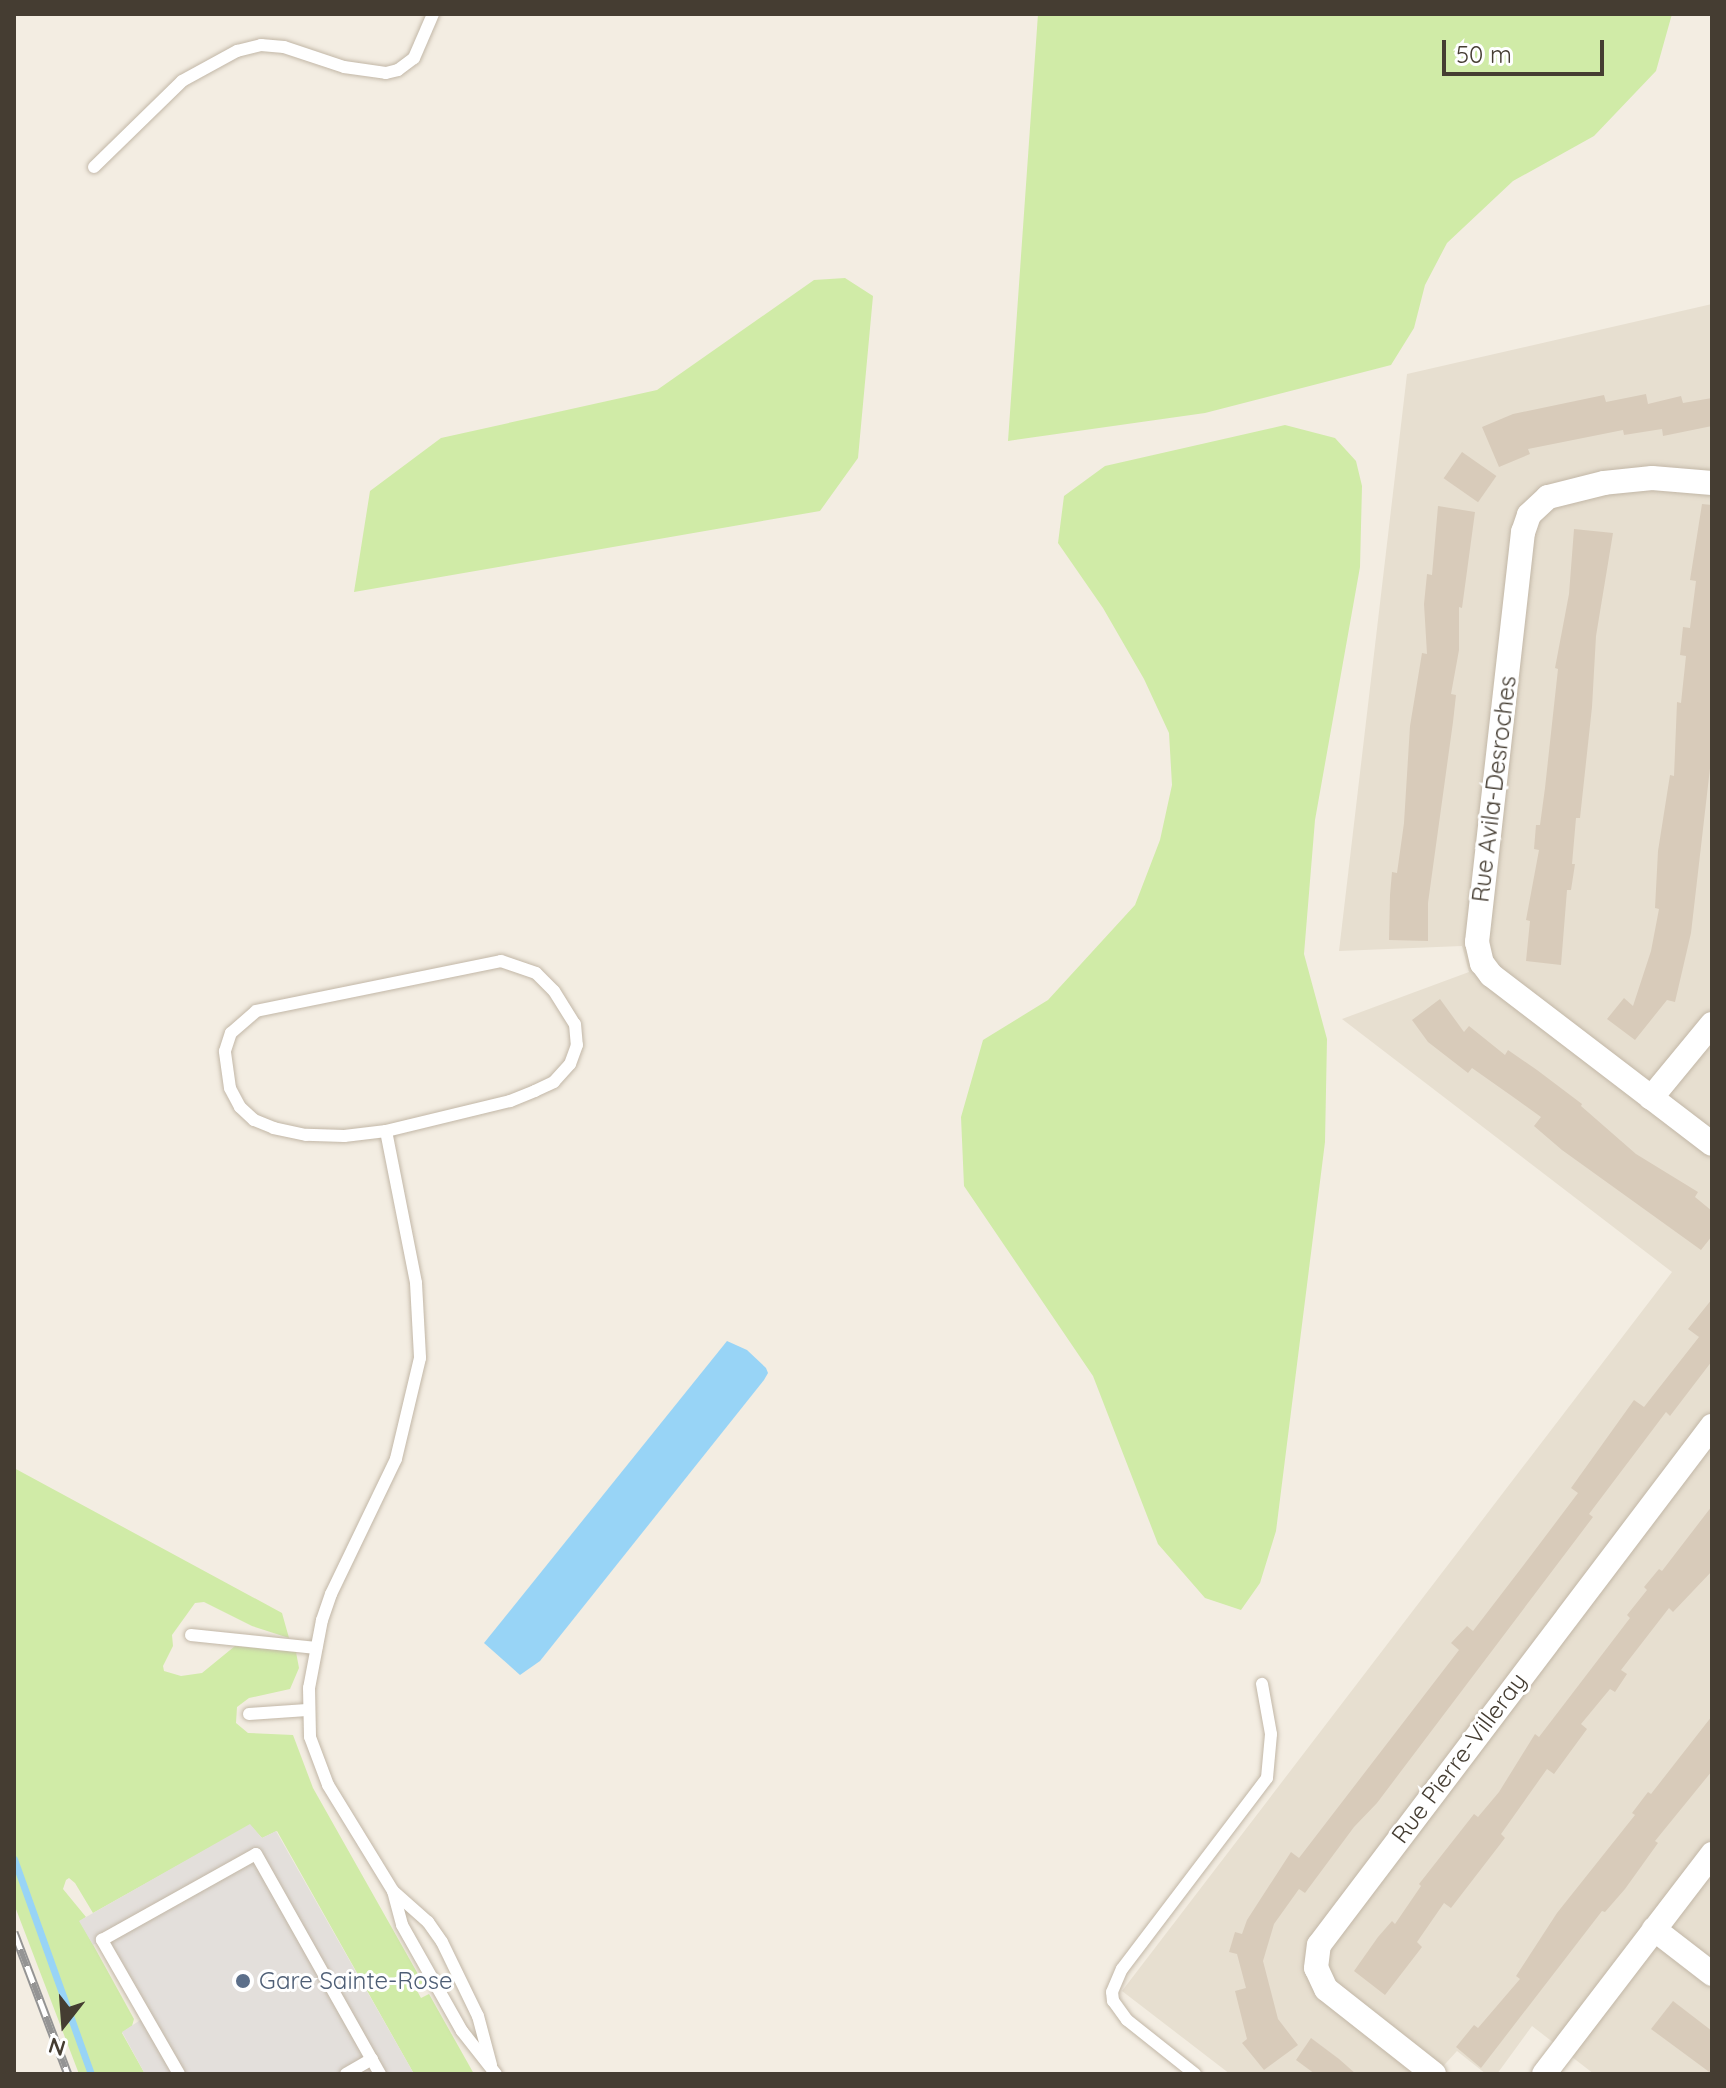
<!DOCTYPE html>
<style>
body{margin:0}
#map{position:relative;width:1726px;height:2088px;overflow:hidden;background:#f3ede2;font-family:Quicksand,sans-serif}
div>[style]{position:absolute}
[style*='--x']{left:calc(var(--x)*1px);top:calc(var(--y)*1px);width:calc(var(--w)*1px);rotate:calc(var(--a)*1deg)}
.residential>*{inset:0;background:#e7dfd0}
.green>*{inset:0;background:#d0eba7}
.parking>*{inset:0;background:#e3dfdb}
.water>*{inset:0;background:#98d4f6}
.stream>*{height:7px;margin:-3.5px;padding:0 3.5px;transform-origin:3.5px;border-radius:3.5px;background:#98d4f6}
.building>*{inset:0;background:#d8cbba;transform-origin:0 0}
.roads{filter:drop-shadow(0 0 2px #c2b7a7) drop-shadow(0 0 2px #c2b7a7)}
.lane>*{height:12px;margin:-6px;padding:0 6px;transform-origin:6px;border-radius:6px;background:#fff}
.street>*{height:24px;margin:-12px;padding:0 12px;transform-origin:12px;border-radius:12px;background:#fff}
.rail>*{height:9px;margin-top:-4.5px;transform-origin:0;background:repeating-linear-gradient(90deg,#fff 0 18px,#949494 0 36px);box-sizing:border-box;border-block:2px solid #949494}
.dots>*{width:22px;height:22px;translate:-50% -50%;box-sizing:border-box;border:4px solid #fff;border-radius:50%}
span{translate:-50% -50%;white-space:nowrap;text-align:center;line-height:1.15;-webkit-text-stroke:6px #fff;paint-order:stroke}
.street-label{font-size:24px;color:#453d32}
.service-label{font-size:24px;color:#4e5e75}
.left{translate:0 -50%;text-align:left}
.frame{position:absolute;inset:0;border:16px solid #453d32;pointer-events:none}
.north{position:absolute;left:24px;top:1984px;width:80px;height:80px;-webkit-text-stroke:6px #fff;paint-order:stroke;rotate:197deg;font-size:22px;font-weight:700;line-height:32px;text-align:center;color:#453d32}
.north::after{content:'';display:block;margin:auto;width:28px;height:36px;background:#453d32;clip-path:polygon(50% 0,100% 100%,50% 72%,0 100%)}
.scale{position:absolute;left:1442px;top:40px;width:162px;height:36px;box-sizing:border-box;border:4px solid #453d32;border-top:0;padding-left:10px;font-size:24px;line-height:28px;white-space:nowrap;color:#453d32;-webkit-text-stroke:6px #fff;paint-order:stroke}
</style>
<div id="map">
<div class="residential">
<div style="clip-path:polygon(1712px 304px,1712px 2074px,1594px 2074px,1532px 2026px,1497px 2074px,1486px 2074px,1457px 2051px,1436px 2074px,1230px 2074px,1122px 1991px,1672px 1272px,1342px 1019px,1469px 972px,1462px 946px,1339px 951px,1407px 374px)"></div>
</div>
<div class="green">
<div style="clip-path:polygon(1038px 14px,1672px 14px,1656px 71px,1594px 136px,1513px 181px,1447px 243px,1425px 285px,1414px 328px,1391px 365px,1205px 413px,1008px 441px)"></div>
<div style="clip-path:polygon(845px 278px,873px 296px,858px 458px,820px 511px,354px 592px,370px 491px,441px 438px,657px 390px,814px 280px)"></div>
<div style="clip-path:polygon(1285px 425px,1335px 438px,1356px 461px,1362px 486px,1360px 567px,1315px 820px,1304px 954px,1327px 1039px,1325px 1142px,1276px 1531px,1260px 1583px,1241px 1610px,1205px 1598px,1158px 1544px,1093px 1376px,964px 1186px,961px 1117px,983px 1040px,1048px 1000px,1135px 905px,1160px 840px,1172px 785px,1169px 733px,1144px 679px,1103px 608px,1058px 543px,1064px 496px,1105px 466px)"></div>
<div style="clip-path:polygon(14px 1468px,282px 1613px,289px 1638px,252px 1626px,204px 1602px,195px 1603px,172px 1635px,173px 1646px,163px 1666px,164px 1671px,181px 1676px,202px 1673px,235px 1646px,296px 1652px,299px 1668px,290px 1689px,249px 1698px,237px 1707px,236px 1723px,248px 1733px,293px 1735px,313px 1788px,423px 1983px,415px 1987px,421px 1998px,429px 1994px,474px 2074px,414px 2074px,277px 1831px,262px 1838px,250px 1825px,93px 1913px,75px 1883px,69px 1878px,66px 1880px,63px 1889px,86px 1917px,80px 1921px,134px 2019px,132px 2026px,122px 2033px,145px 2074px,79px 2074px,14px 1904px)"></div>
</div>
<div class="parking">
<div style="clip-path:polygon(250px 1824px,262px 1838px,276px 1831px,414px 2074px,145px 2074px,122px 2032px,145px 2017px,102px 1940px,93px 1945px,79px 1921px)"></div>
</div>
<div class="water">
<div style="clip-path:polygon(727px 1341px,747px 1350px,766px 1368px,768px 1373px,764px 1380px,540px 1661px,520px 1675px,484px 1643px)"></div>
</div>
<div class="stream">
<div style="--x:14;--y:1859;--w:228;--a:70.3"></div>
</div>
<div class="building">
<div style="clip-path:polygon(1646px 394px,1648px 404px,1681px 396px,1683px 403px,1712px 398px,1712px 426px,1663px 436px,1662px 429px,1624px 435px,1623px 430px,1528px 449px,1530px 454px,1499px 467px,1482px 427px,1513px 414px,1604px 395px,1606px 402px)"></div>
<div style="left:1462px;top:452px;width:42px;height:32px;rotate:35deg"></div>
<div style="clip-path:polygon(1702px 504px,1712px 505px,1712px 751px,1691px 933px,1675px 1002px,1667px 1000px,1635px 1040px,1607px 1019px,1624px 998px,1633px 1006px,1651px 951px,1659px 909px,1655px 908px,1658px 851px,1670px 775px,1674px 776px,1677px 702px,1681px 703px,1686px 656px,1680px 655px,1683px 627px,1690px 628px,1696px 581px,1690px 580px)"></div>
<div style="clip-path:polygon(1438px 506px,1475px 512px,1462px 608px,1459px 607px,1459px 650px,1451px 694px,1456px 695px,1453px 722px,1428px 903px,1428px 941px,1389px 940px,1390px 895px,1392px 872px,1397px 873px,1404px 823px,1410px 726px,1422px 653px,1427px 654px,1424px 604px,1427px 574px,1432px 575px)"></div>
<div style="clip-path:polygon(1574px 529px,1613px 533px,1596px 636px,1592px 707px,1580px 818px,1576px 818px,1572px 864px,1575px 864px,1571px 890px,1567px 890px,1561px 965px,1526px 961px,1530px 921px,1526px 920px,1539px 850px,1534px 849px,1536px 825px,1540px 825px,1545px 788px,1558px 669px,1555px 668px,1569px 594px)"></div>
<div style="clip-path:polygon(1440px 999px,1464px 1032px,1469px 1026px,1505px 1055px,1508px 1050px,1537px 1070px,1582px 1104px,1581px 1106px,1636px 1154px,1698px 1192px,1695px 1197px,1712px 1211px,1712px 1236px,1701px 1250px,1562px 1150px,1534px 1126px,1541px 1117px,1516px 1099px,1472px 1068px,1468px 1073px,1428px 1042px,1412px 1020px)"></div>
<div style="clip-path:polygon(1712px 1299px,1712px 1361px,1670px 1416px,1666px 1412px,1589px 1514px,1593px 1517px,1377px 1803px,1354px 1827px,1305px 1893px,1299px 1889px,1274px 1924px,1263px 1961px,1278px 2019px,1298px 2045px,1264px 2070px,1242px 2043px,1247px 2039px,1235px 1991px,1246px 1988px,1237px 1954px,1229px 1952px,1235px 1932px,1242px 1934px,1247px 1920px,1291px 1852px,1299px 1858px,1459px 1650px,1451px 1643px,1467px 1626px,1473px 1631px,1529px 1558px,1578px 1493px,1571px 1488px,1634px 1400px,1644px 1407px,1699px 1337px,1688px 1329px)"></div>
<div style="clip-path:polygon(1712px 1506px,1712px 1571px,1673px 1612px,1669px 1608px,1621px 1670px,1627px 1674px,1615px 1692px,1610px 1689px,1581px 1724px,1587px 1729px,1554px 1774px,1547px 1769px,1501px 1834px,1505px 1838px,1451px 1908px,1444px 1903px,1417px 1942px,1422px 1947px,1385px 1995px,1354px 1971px,1378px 1937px,1392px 1921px,1395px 1924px,1421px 1886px,1419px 1884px,1474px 1814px,1478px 1817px,1499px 1792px,1535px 1734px,1539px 1737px,1630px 1618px,1627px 1615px,1647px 1590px,1644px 1587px,1659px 1569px,1662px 1571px)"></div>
<div style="clip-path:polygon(1712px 1716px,1712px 1771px,1655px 1841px,1658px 1843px,1625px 1889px,1605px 1912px,1602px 1911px,1481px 2068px,1456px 2047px,1474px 2025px,1478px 2028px,1520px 1979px,1516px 1976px,1557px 1913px,1635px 1815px,1632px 1813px,1648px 1792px,1651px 1794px)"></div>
<div style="clip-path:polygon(1673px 2001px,1712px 2031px,1712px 2074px,1651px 2029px)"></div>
<div style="clip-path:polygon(1311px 2038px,1339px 2059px,1356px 2074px,1315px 2074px,1296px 2060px)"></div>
</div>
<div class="roads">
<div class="lane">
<div style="--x:94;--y:167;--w:123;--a:-44.3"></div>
<div style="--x:182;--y:81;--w:63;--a:-28.6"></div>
<div style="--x:237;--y:51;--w:25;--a:-14"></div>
<div style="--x:261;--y:45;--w:23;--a:5"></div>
<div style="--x:284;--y:47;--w:63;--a:18.4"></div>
<div style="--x:344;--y:67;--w:42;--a:8.1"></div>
<div style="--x:386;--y:73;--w:12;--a:-14"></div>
<div style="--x:398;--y:70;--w:20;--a:-37"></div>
<div style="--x:414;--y:58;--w:48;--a:-66.6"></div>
<div style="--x:501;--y:961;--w:37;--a:19"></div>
<div style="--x:536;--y:973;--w:25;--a:45"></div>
<div style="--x:554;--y:991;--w:39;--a:58"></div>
<div style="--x:575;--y:1024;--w:21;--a:85"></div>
<div style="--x:577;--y:1045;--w:20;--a:110"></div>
<div style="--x:570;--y:1064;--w:24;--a:132"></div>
<div style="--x:554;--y:1082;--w:21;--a:155"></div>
<div style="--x:535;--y:1091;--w:27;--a:158"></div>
<div style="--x:510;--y:1101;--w:128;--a:166.4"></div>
<div style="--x:386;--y:1131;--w:42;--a:173.2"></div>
<div style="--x:344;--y:1136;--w:38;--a:-178"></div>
<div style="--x:306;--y:1135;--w:33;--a:-168"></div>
<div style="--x:274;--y:1128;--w:22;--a:-158"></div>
<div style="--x:254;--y:1120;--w:19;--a:-137"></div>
<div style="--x:240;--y:1107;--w:21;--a:-118"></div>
<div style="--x:230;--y:1088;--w:37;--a:-98"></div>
<div style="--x:225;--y:1051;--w:19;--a:-72"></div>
<div style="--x:231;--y:1033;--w:33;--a:-41"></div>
<div style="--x:256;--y:1011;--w:250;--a:-11.5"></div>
<div style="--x:386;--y:1131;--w:155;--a:78.8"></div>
<div style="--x:416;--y:1283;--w:75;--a:86.9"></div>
<div style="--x:420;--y:1358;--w:104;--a:103.4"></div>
<div style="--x:396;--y:1459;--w:150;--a:115.7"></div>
<div style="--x:331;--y:1594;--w:28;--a:109"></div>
<div style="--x:322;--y:1620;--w:69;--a:100.8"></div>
<div style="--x:309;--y:1688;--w:49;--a:88.8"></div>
<div style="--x:310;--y:1737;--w:51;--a:69.4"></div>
<div style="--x:328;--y:1785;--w:124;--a:58.5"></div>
<div style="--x:393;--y:1891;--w:47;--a:41.5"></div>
<div style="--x:428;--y:1922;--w:24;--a:55"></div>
<div style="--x:442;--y:1942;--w:82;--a:64.1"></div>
<div style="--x:478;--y:2016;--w:51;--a:75.1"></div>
<div style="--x:191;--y:1635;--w:126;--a:5.9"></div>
<div style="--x:249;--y:1714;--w:58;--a:-3.9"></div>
<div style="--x:393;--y:1891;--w:35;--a:75"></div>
<div style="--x:402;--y:1925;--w:122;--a:60.5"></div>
<div style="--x:462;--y:2031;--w:55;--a:51.7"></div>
<div style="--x:179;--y:2074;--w:155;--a:-119.9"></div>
<div style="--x:102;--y:1940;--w:176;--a:-29.2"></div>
<div style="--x:256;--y:1854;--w:253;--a:60.6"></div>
<div style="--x:346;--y:2074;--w:30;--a:-30"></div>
<div style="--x:1195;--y:2074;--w:87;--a:-141.5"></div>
<div style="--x:1127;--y:2020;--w:24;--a:-126"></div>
<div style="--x:1113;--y:2001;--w:9;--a:-96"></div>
<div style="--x:1112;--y:1992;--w:25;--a:-67"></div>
<div style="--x:1122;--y:1969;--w:240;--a:-52.8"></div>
<div style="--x:1267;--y:1778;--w:44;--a:-84.8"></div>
<div style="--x:1271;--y:1734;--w:51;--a:-100.2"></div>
</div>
<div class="street">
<div style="--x:1712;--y:483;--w:60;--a:-175.2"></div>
<div style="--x:1652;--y:478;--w:48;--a:174.1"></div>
<div style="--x:1604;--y:483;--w:58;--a:166"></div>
<div style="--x:1548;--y:497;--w:26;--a:137"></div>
<div style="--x:1529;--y:515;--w:18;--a:109"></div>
<div style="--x:1523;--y:532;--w:413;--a:96.4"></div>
<div style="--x:1477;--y:942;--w:22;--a:77"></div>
<div style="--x:1482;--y:963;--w:15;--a:53"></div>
<div style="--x:1491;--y:975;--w:278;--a:37.4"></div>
<div style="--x:1651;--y:1098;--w:96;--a:-50.5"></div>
<div style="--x:1654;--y:1929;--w:73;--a:37.8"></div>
<div style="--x:1434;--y:2074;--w:137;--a:-141.8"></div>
<div style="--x:1326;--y:1989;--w:23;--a:-115"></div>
<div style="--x:1316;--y:1968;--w:23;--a:-83"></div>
<div style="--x:1319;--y:1945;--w:651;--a:-52.87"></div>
<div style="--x:1544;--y:2074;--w:277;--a:-52.6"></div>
</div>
</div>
<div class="rail">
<div style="--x:14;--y:1932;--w:152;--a:69.2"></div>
</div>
<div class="dots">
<div style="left:243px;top:1981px;background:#5c6f8a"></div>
</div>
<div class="street-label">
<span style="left:1494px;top:789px;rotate:-83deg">Rue Avila-Desroches</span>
<span style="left:1459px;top:1758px;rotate:-53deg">Rue Pierre-Villeray</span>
</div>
<div class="service-label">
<span class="left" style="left:259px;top:1981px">Gare Sainte-Rose</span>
</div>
<div class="frame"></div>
<div class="north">N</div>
<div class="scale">50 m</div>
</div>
